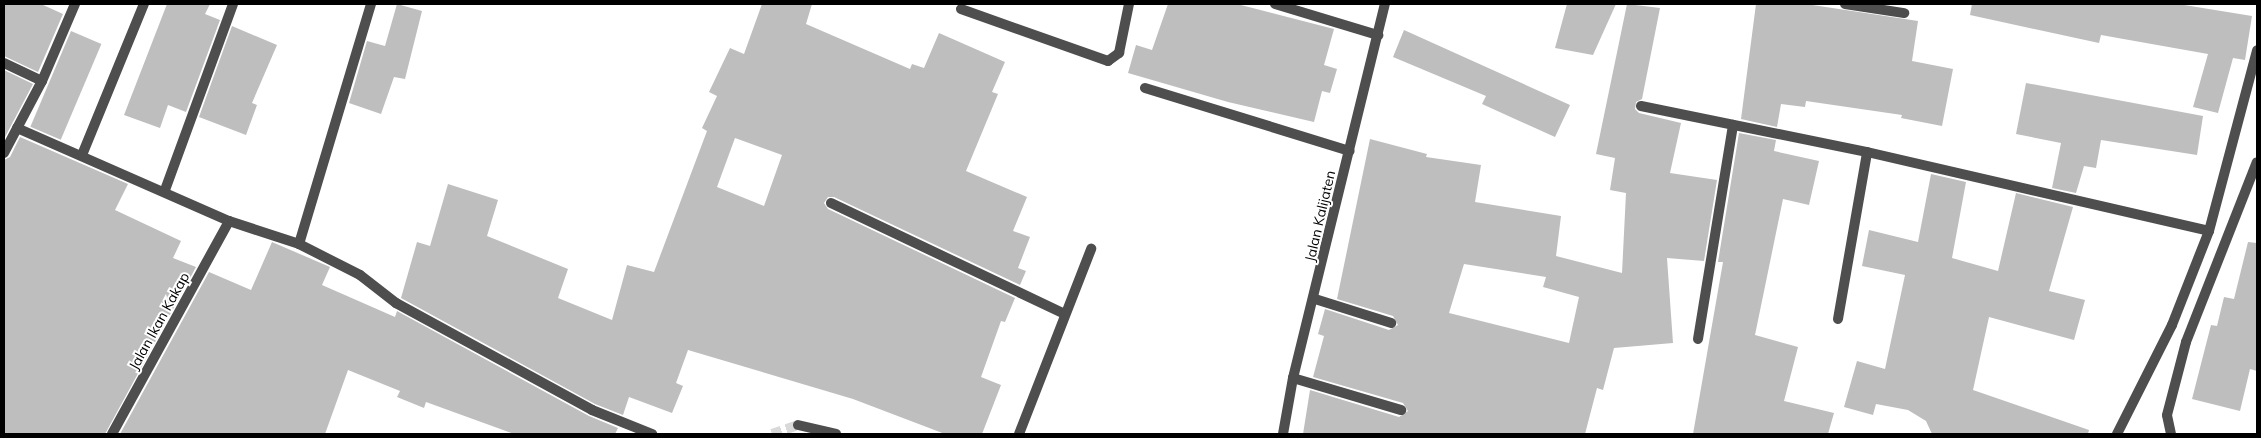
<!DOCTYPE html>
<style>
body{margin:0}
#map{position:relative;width:2261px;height:438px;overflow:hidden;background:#fff;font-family:Mulish,sans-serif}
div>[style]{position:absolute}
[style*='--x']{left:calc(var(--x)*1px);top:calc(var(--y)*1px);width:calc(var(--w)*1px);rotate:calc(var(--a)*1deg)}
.building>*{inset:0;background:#bebebe;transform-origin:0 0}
.street-tunnel>*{height:10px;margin-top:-5px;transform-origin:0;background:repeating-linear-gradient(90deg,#d9d9d9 0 10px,transparent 0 15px)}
.street>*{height:10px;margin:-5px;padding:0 5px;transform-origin:5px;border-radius:5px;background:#4e4e4e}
span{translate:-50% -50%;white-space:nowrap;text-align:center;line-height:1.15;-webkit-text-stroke:4px #fff;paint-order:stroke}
.street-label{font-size:14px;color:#000}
.frame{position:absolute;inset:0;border:5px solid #000;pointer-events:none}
</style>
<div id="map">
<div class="building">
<div style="clip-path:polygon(4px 4px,41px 4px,63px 14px,38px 72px,4px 56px)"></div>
<div style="clip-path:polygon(167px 4px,210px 4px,205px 14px,220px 20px,186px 112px,168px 105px,160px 128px,124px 115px)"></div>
<div style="clip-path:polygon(397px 4px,422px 11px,405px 79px,394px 77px,381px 114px,349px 103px,367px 41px,385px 46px)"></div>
<div style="clip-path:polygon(evenodd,762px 4px,812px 4px,806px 24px,910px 69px,912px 64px,924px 68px,939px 33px,1005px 62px,992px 92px,998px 94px,966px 171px,1027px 197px,1013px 231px,1030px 237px,1018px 268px,1026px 271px,1020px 285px,834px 197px,828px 197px,824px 203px,828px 209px,1015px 298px,1005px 322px,1001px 321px,981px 377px,1001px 385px,982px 434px,945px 434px,853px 399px,688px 350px,676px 383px,683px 386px,672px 413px,629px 397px,623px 415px,595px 404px,401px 298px,417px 242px,430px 246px,448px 184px,498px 200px,487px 236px,568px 269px,558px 298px,612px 320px,627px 265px,654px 272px,707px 131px,702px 128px,717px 96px,709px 92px,730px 48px,744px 54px,762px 4px,735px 138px,782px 155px,764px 206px,717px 187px,735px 138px)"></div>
<div style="clip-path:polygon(1168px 4px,1237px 4px,1334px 29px,1324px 65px,1337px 69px,1330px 93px,1322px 91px,1314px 122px,1228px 102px,1128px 73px,1136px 45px,1152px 50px)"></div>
<div style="clip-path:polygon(1567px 4px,1616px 4px,1593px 55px,1555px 48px)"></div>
<div style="clip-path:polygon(evenodd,1627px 4px,1660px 8px,1642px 99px,1636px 102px,1635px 109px,1639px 113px,1681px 123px,1670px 173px,1717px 180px,1704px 261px,1667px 258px,1673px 343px,1614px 348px,1603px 390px,1597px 388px,1585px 434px,1303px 434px,1310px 390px,1399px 417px,1408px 411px,1403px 403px,1313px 377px,1324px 336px,1318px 334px,1325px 309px,1389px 330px,1398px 325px,1393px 316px,1337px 299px,1370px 139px,1427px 154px,1426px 157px,1481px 165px,1475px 202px,1561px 216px,1556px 256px,1622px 273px,1626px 193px,1610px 190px,1615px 158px,1596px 154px,1627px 4px,1464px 264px,1546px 277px,1543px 287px,1579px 297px,1569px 343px,1449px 313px,1464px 264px)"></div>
<div style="clip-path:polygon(1756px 4px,1806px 4px,1918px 21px,1912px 61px,1953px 69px,1942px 126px,1901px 118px,1902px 115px,1806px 101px,1805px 107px,1781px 104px,1777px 127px,1741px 119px)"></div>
<div style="clip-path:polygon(1972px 4px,2178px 4px,2252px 16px,2245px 60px,2233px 58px,2218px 113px,2193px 107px,2208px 54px,2101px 35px,2099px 43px,1970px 15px)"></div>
<div style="clip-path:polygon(232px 26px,277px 45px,252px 103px,257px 105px,246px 135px,199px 117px)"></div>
<div style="clip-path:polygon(1404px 30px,1570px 105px,1555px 137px,1482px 104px,1486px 96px,1393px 57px)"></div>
<div style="left:71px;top:31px;width:33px;height:104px;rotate:23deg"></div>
<div style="clip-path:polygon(4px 70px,33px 84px,4px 139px)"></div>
<div style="clip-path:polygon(2026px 83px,2203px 116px,2197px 155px,2101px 140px,2096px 168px,2084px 166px,2076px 193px,2052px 188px,2061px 143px,2016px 134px)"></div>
<div style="clip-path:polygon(1739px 133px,1776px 140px,1774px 151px,1819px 161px,1809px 205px,1783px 199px,1755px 335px,1798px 347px,1784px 401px,1834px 413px,1828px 434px,1693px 434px,1723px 262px,1718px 262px)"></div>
<div style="clip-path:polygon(20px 137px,128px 184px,115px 210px,181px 241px,173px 258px,196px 267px,105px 434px,4px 434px,4px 160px,10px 157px)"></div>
<div style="clip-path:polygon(1931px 174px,1966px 182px,1952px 258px,1998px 271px,2016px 193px,2073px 207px,2049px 291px,2085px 300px,2074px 340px,1989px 317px,1973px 390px,2089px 430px,2088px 434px,1932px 434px,1926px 421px,1908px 410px,1876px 404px,1873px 415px,1844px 407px,1857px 361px,1885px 369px,1905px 275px,1862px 266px,1869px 230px,1918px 242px)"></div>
<div style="clip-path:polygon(272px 242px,330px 267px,322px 285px,395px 317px,397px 311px,589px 416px,618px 428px,615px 434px,514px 434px,426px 402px,424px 408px,397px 397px,400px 391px,348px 370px,325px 434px,120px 434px,209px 272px,251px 290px)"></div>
<div style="clip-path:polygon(2248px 242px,2257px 243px,2257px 371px,2250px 369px,2240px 411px,2192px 399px,2211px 325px,2217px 326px,2224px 297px,2234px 299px)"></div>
</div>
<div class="street-tunnel">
<div style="--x:772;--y:434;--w:28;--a:-19"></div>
</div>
<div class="street">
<div style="--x:1275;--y:4;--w:108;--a:16.8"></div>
<div style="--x:1845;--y:4;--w:60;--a:8.7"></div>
<div style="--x:961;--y:9;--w:156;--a:19.5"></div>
<div style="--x:1108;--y:61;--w:14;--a:-36"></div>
<div style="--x:1119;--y:53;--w:50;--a:-78.5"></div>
<div style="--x:4;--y:63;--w:42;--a:25.3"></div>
<div style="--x:1145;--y:88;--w:214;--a:17.1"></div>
<div style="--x:1641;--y:106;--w:231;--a:11.5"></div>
<div style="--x:1867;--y:152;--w:351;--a:13"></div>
<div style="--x:2209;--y:231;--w:101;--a:111.5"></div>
<div style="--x:2172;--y:325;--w:122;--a:116.8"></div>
<div style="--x:17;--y:128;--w:232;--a:23.7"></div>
<div style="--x:229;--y:221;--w:74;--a:18.2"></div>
<div style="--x:299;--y:244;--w:68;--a:26.9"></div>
<div style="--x:360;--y:275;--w:46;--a:37.9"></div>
<div style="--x:396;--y:303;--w:223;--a:28.6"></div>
<div style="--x:592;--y:410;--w:65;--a:21.8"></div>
<div style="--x:4;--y:153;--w:81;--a:-62.2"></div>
<div style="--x:42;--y:81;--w:84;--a:-66.8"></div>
<div style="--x:82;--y:155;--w:163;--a:-67.7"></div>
<div style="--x:165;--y:190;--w:198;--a:-69.9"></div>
<div style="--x:831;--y:203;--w:257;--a:25.4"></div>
<div style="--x:2209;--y:231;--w:187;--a:-75.1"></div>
<div style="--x:299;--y:244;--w:251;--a:-73.3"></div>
<div style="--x:1315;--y:299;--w:80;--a:17.5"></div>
<div style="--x:1838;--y:319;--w:169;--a:-80.1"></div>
<div style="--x:1698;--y:339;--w:217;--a:-80.7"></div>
<div style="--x:1293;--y:378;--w:113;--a:16.5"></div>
<div style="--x:798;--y:425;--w:39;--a:13"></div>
<div style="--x:112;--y:434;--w:243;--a:-61.2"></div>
<div style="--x:1019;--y:434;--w:199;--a:-68.7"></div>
<div style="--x:1283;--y:434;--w:57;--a:-79.9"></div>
<div style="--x:1293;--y:378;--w:385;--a:-76.2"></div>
<div style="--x:2171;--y:434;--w:19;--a:-102"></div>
<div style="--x:2167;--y:415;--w:75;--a:-75.4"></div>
<div style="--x:2186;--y:342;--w:193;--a:-68.5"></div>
</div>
<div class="street-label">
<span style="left:1320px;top:216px;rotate:-77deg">Jalan Kalijaten</span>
<span style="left:159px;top:321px;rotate:-61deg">Jalan Ikan Kakap</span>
</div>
<div class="frame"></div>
</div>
